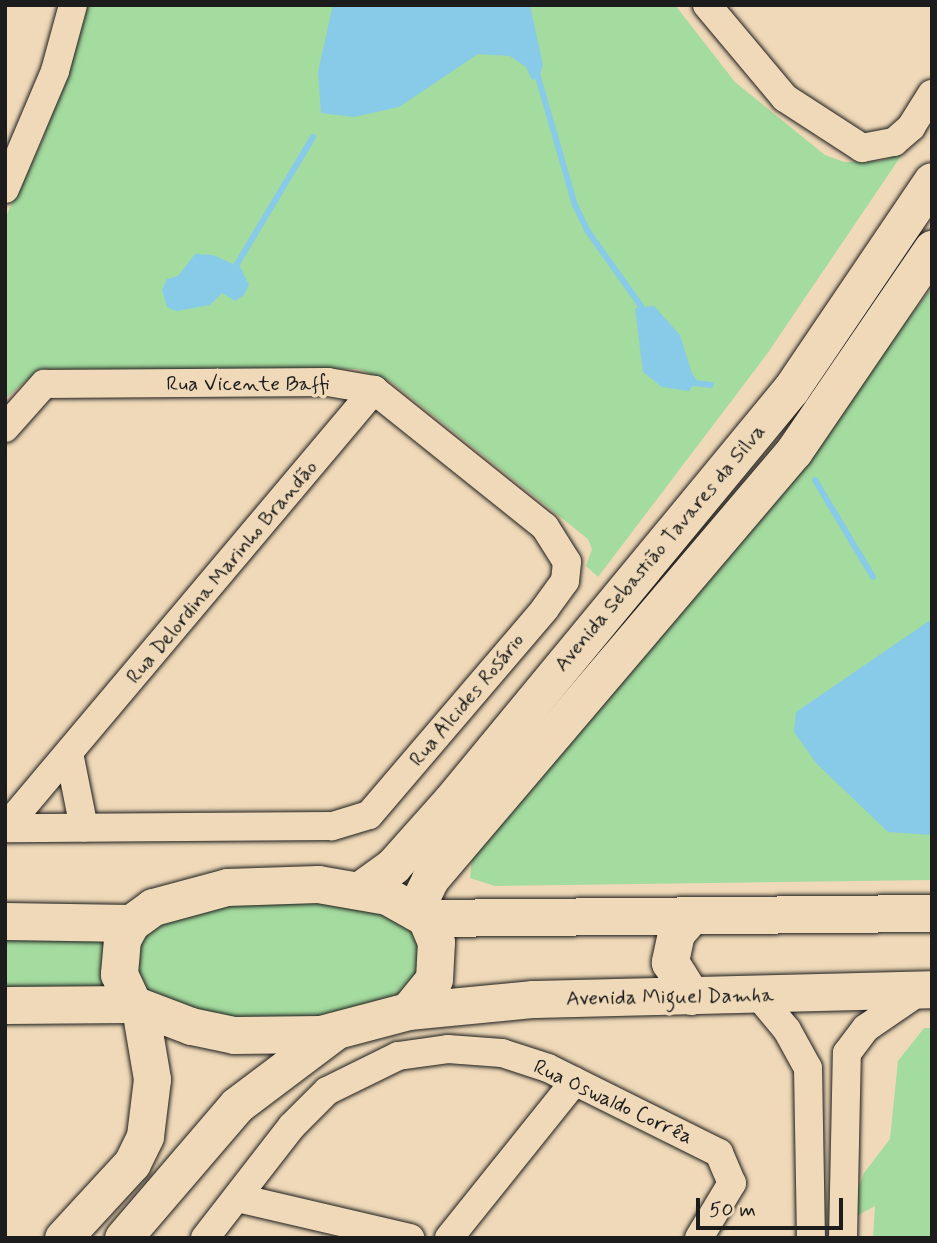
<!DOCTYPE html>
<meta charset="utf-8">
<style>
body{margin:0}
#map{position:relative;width:937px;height:1243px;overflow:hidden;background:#efd9b8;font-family:Mynerve,sans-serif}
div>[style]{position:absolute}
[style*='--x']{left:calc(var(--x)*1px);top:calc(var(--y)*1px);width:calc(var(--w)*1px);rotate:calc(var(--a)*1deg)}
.green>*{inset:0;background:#a4db9f;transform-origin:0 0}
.water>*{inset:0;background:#87cbe8}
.stream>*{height:6px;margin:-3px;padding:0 3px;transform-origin:3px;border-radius:3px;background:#87cbe8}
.roads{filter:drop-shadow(0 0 2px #1c1c1c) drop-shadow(0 0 2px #1c1c1c)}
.minor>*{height:28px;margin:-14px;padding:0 14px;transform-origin:14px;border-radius:14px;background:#efd9b8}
.major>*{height:37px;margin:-18.5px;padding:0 18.5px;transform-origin:18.5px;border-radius:18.5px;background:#efd9b8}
span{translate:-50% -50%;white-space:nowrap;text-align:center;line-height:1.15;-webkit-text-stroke:7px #efd9b8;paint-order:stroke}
.street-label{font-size:21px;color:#1c1c1c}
.frame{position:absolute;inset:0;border:7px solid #1c1c1c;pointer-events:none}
.scale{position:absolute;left:696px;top:1198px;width:147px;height:32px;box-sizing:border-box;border:4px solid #1c1c1c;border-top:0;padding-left:9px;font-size:21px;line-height:24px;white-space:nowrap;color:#1c1c1c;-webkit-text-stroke:5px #efd9b8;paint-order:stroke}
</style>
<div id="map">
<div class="green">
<div style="clip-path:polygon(86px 5px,675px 5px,735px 82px,825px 155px,844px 162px,880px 161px,903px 153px,767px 354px,598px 577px,586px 566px,592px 549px,588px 539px,390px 381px,358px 369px,40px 369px,5px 399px,5px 218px,42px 142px)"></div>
<div style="clip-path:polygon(932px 287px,932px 880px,495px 886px,470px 878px,472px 856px,800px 465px)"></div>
<div style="clip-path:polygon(271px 896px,381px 910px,406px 922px,423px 947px,416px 988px,350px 1017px,236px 1023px,145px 995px,131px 953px,156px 919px)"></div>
<div style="left:104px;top:932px;width:58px;height:99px;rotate:92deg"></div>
<div style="clip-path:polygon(924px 1028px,932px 1028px,932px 1238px,873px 1238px,875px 1206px,853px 1218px,855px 1198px,864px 1173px,890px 1139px,898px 1061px)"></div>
</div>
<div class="water">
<div style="clip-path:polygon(333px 5px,530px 5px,543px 65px,539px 78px,532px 80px,526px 67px,510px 56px,478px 54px,399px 107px,354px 117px,321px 113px,318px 72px)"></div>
<div style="clip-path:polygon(195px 254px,213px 255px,240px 267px,249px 285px,244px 295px,235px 301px,222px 293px,210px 305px,176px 311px,167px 307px,162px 290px,167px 279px,178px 276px)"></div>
<div style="clip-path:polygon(654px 306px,680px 335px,695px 383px,689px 391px,662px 387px,643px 372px,635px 308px)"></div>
<div style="clip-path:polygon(932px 619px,932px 835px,888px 832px,816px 763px,794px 732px,796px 712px)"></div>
</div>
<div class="stream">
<div style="--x:536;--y:70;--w:141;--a:73.9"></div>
<div style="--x:575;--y:205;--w:28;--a:64"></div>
<div style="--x:587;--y:230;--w:102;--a:54.6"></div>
<div style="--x:234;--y:269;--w:154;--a:-59.1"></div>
<div style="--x:690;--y:376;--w:9;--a:54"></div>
<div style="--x:695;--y:383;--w:16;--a:7"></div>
<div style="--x:815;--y:480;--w:113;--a:59.1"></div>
</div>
<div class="roads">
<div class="minor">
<div style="--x:707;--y:5;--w:121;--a:50"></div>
<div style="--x:785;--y:98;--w:92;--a:33"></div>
<div style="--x:862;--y:148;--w:33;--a:-11"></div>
<div style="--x:894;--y:142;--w:23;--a:-41"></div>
<div style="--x:911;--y:127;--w:39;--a:-58"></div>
<div style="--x:5;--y:189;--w:128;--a:-67"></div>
<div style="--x:55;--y:71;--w:68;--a:-74.7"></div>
<div style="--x:5;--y:428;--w:59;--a:-48.4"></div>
<div style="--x:44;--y:384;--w:284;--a:-0.4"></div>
<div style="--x:328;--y:382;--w:47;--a:9.9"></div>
<div style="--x:374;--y:390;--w:219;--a:38.7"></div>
<div style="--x:545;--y:527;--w:41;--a:57.8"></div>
<div style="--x:567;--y:562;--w:19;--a:96"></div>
<div style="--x:565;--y:581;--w:34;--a:126"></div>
<div style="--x:545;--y:609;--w:271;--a:130.5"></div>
<div style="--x:369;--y:815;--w:39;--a:163"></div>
<div style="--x:332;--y:826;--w:327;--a:179.6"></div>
<div style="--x:69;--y:753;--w:76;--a:78.7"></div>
<div style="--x:5;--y:828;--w:573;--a:-49.89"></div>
<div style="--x:758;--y:995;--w:45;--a:50.4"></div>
<div style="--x:787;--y:1030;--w:43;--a:61.1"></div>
<div style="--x:808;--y:1068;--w:170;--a:89"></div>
<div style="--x:238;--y:1198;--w:177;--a:13.1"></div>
<div style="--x:205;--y:1238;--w:142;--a:-52.2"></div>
<div style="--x:292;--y:1126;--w:49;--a:-45"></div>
<div style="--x:327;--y:1091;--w:79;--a:-26.2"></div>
<div style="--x:398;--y:1056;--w:50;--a:-8"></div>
<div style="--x:448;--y:1049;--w:54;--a:4.2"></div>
<div style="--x:502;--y:1053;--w:48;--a:18.1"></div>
<div style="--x:548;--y:1068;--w:191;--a:26.4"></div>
<div style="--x:719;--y:1153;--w:33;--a:67"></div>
<div style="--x:732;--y:1183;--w:64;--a:121"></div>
<div style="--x:449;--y:1238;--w:201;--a:-51.3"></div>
<div style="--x:843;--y:1238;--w:185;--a:-88.8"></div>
<div style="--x:847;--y:1053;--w:31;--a:-53"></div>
<div style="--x:866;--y:1028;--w:69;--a:-34.4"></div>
</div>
<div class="major">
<div style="--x:360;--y:890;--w:41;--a:-36"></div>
<div style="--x:393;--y:866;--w:87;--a:-48.3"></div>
<div style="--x:451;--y:801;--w:534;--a:-50.47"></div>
<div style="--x:791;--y:389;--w:251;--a:-55.9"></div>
<div style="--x:415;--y:910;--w:34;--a:-64"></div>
<div style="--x:430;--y:879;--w:562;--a:-49.62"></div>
<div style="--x:794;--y:451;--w:245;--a:-55.7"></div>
<div style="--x:690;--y:917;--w:21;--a:131"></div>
<div style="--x:676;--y:933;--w:30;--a:102"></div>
<div style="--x:670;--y:962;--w:40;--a:58"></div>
<div style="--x:426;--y:918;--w:506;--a:-0.57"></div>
<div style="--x:5;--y:921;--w:126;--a:0.9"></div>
<div style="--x:5;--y:1005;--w:128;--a:-0.4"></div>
<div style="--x:133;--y:1004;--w:62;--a:20.8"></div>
<div style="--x:191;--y:1026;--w:44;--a:11.8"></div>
<div style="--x:234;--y:1035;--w:87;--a:-0.7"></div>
<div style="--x:321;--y:1034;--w:90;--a:-14.8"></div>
<div style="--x:408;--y:1011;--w:41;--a:-50.9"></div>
<div style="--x:434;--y:979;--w:37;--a:-87"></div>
<div style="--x:436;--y:942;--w:26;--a:-113"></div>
<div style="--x:426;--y:918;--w:45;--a:-150.6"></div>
<div style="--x:387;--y:896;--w:70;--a:-170.1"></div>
<div style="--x:318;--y:884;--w:91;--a:178.1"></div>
<div style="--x:227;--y:887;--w:77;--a:164.9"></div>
<div style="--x:153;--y:907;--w:27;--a:144"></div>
<div style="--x:131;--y:923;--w:18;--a:119"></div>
<div style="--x:122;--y:939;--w:35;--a:95"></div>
<div style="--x:119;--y:974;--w:33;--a:65"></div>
<div style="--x:408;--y:1011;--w:126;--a:-5.5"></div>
<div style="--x:533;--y:999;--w:399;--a:-1.4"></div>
<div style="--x:63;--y:1238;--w:102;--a:-47.4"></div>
<div style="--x:132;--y:1163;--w:30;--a:-64"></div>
<div style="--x:145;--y:1136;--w:57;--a:-83"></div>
<div style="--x:152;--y:1079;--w:72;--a:-99.6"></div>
<div style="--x:123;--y:1238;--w:175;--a:-49.4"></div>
<div style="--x:237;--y:1105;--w:121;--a:-37"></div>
</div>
</div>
<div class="street-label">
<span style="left:248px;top:384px">Rua Vicente Baffi</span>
<span style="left:660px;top:548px;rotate:-50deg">Avenida Sebastião Tavares da Silva</span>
<span style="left:222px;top:572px;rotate:-50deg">Rua Delordina Marinho Brandão</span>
<span style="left:467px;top:700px;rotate:-50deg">Rua Alcides Rosário</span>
<span style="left:670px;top:997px;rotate:-1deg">Avenida Miguel Damha</span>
<span style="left:613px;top:1102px;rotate:25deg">Rua Oswaldo Corrêa</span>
</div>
<div class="frame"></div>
<div class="scale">50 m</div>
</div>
